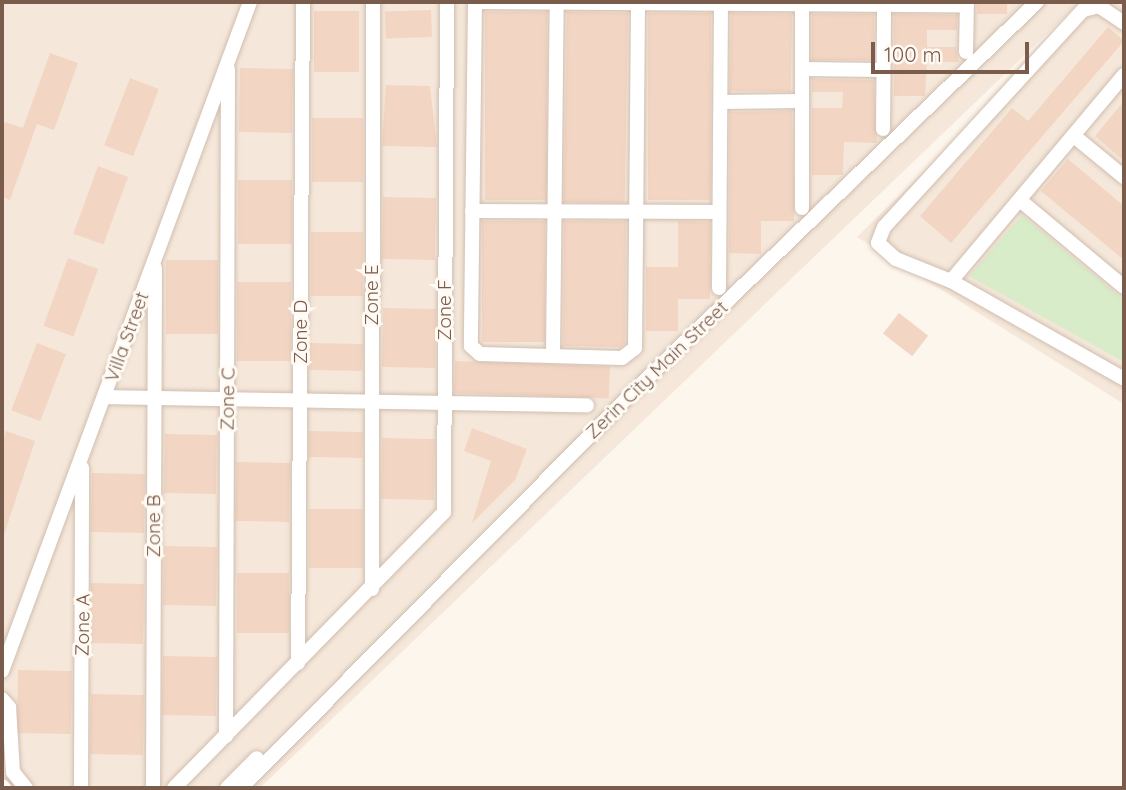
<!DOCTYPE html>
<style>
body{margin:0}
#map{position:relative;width:1126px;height:790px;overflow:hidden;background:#fdf6ec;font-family:Quicksand,sans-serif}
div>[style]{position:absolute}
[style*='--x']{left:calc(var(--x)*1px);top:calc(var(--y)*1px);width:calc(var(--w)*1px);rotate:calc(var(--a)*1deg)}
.residential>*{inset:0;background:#f5e8da}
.green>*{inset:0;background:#d8ecc9}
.building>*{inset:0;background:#f3d5c3;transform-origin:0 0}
.roads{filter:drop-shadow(0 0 2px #d1beb0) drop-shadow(0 0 2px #d1beb0)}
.minor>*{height:14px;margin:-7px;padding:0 7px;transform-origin:7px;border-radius:7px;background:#fff}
span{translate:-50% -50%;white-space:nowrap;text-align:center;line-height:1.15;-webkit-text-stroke:6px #fffaf3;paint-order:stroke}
.street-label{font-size:19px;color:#7a5c4d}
.frame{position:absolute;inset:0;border:4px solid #7a5c4d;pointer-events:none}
.scale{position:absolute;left:871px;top:42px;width:158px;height:32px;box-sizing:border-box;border:4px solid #7a5c4d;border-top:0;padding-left:9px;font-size:21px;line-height:24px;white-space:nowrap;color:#7a5c4d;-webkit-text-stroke:5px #fffaf3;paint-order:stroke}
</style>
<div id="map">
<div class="residential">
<div style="clip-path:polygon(2px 2px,1080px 2px,260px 788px,2px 788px)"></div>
<div style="clip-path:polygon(1096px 2px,1124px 2px,1124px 404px,857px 237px)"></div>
</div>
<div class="green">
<div style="clip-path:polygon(1022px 215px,1124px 300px,1124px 362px,969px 276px)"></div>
</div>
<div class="building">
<div style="left:977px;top:2px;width:30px;height:12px"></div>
<div style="left:431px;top:10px;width:27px;height:46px;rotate:88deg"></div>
<div style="left:359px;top:11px;width:61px;height:45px;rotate:90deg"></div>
<div style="left:485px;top:12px;width:62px;height:188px"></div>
<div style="left:567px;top:12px;width:61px;height:190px;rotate:1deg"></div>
<div style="left:648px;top:13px;width:63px;height:187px"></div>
<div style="left:731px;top:13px;width:61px;height:78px;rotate:1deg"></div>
<div style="left:812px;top:14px;width:62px;height:46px"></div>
<div style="clip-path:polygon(894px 14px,957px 15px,957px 30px,927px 30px,927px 47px,956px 47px,959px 62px,927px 62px,925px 96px,894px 96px)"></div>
<div style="clip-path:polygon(1108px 27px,1124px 41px,951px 243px,920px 216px,1012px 108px,1028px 121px)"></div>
<div style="clip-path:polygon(50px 53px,78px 63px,54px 130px,37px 124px,10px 200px,2px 197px,2px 132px,5px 122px,23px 128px)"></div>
<div style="left:293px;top:69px;width:64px;height:53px;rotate:91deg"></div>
<div style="left:130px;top:78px;width:31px;height:72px;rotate:21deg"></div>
<div style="clip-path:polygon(812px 79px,874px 80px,877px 143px,844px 142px,843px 175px,812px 175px,812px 108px,842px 108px,843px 92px,812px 92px)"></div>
<div style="clip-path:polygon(386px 85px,430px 86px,437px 147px,382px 146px)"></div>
<div style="clip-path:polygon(1124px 101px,1124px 161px,1095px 136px)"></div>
<div style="clip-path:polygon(792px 111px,794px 221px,761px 221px,761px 254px,729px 253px,730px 112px)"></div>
<div style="left:312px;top:118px;width:51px;height:64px"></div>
<div style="clip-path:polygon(1068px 159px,1124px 206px,1124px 260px,1041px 191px)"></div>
<div style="left:98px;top:166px;width:32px;height:72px;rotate:20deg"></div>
<div style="left:238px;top:180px;width:54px;height:64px"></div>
<div style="left:383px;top:197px;width:53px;height:62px;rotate:1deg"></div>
<div style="left:482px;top:221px;width:63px;height:121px"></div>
<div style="clip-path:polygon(564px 221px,626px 221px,625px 343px,621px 347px,563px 346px)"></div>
<div style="clip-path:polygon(678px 221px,710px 222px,710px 299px,678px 299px,678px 331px,646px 331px,646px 267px,678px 267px)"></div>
<div style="left:363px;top:232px;width:64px;height:52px;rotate:90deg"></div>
<div style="left:68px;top:258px;width:32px;height:72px;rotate:20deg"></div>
<div style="left:166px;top:260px;width:52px;height:74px"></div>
<div style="left:291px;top:282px;width:79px;height:54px;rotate:90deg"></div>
<div style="left:383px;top:308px;width:53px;height:59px;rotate:1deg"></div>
<div style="left:899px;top:313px;width:37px;height:26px;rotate:38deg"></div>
<div style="left:37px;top:343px;width:31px;height:72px;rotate:21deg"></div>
<div style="left:310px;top:343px;width:53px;height:27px;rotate:1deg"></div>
<div style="left:455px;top:361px;width:155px;height:32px;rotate:2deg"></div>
<div style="clip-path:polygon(472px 428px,527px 449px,515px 480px,472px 523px,491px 461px,464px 451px)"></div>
<div style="clip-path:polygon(6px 431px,35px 441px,3px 538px,2px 442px)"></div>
<div style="left:309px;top:431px;width:54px;height:26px;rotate:1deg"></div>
<div style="left:165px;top:434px;width:52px;height:59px;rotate:1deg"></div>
<div style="left:382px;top:438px;width:53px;height:61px;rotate:1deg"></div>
<div style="left:236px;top:462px;width:54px;height:59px;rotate:1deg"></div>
<div style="left:92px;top:473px;width:53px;height:59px;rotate:1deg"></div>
<div style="left:309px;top:509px;width:54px;height:59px"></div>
<div style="left:164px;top:546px;width:53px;height:59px;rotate:1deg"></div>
<div style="left:237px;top:573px;width:52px;height:60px"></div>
<div style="left:91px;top:583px;width:53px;height:60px;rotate:1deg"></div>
<div style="left:163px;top:656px;width:54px;height:59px;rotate:1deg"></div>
<div style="left:18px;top:670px;width:54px;height:63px;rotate:1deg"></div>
<div style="left:91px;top:694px;width:53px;height:60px;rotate:1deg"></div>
</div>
<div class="roads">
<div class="minor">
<div style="--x:475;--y:2;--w:344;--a:90.7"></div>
<div style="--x:471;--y:346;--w:12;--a:42"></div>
<div style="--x:480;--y:354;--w:142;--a:1.6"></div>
<div style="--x:622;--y:358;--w:16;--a:-38"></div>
<div style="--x:635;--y:348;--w:346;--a:-89.5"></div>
<div style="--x:476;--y:2;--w:490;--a:0.4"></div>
<div style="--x:1124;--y:23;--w:30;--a:-146"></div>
<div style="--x:1099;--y:6;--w:16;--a:166"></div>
<div style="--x:1083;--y:10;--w:294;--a:132.5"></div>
<div style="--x:884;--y:227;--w:17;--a:111"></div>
<div style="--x:878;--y:243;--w:24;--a:42"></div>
<div style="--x:896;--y:259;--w:59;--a:21.8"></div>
<div style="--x:951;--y:281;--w:199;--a:29.5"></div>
<div style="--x:966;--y:52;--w:50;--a:-88.9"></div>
<div style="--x:802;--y:69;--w:81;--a:0.7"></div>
<div style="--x:721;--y:102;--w:80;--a:-0.7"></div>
<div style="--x:883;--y:129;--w:127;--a:-89.5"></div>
<div style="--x:1074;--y:136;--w:65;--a:39.4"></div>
<div style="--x:1021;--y:201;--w:134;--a:39.9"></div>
<div style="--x:802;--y:208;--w:206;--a:-90"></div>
<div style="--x:472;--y:211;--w:246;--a:0.2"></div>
<div style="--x:951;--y:281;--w:269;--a:-50"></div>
<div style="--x:719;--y:288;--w:286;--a:-89.6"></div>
<div style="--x:553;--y:355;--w:353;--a:-89.4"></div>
<div style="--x:106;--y:397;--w:481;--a:1"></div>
<div style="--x:372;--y:589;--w:587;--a:-89.9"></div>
<div style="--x:298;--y:663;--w:661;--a:-89.57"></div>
<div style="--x:2;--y:671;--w:713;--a:-69.66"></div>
<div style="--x:2;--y:699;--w:11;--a:49"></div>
<div style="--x:9;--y:707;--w:65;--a:86.5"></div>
<div style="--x:13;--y:772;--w:21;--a:51"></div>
<div style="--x:226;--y:736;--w:667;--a:-89.83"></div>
<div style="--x:2;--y:786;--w:3;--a:45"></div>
<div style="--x:81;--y:788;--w:320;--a:-89.8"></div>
<div style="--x:153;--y:788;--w:520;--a:-89.78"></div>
<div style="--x:174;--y:788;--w:386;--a:-45.6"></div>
<div style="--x:444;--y:512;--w:510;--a:-89.66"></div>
<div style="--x:227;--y:788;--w:42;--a:-45"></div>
<div style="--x:241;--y:788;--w:553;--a:-45.29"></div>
<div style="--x:630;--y:395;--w:566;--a:-44"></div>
</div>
</div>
<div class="street-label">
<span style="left:372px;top:295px;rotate:-90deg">Zone E</span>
<span style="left:445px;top:310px;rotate:-90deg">Zone F</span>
<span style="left:301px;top:332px;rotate:-90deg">Zone D</span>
<span style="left:127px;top:337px;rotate:-70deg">Villa Street</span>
<span style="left:657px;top:370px;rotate:-44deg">Zerin City Main Street</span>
<span style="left:228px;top:399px;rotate:-89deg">Zone C</span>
<span style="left:154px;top:526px;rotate:-90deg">Zone B</span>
<span style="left:83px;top:625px;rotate:-89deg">Zone A</span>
</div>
<div class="frame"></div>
<div class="scale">100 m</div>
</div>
